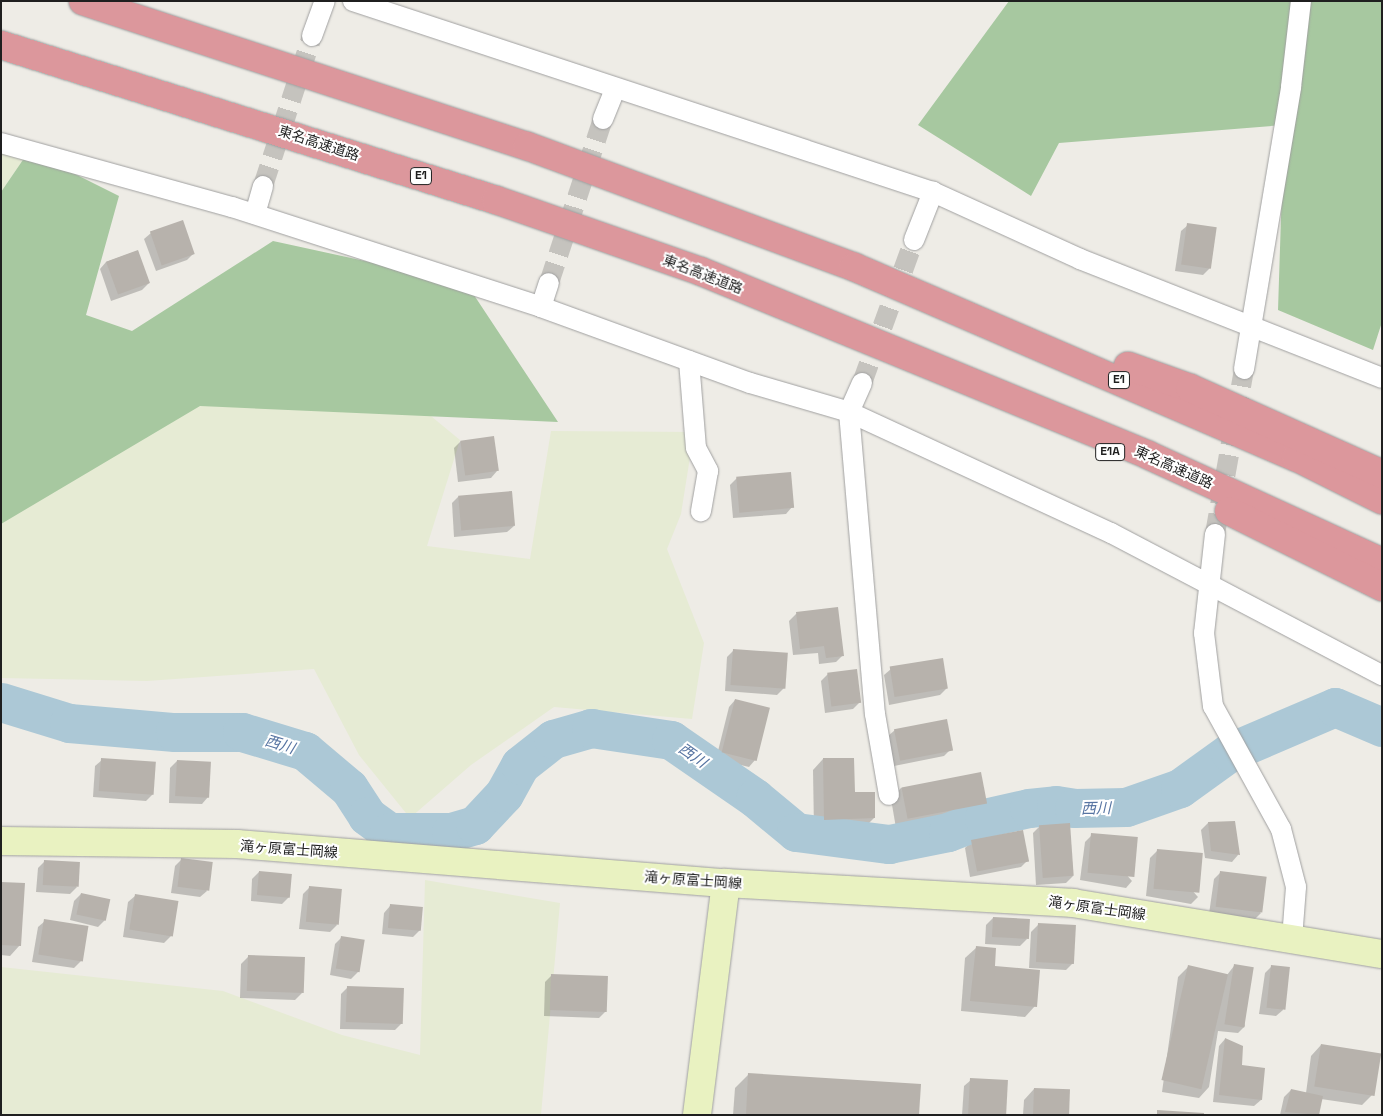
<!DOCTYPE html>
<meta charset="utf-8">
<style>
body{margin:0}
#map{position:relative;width:1383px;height:1116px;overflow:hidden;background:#eeece6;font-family:"Space Grotesk","Noto Sans JP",sans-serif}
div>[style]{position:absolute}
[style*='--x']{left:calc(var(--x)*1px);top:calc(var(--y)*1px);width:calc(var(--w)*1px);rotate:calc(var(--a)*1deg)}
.farmland>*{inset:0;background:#e6ebd4}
.forest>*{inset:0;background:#a7c8a0}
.shadow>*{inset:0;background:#0003}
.river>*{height:39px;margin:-19.5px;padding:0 19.5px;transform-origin:19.5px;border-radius:19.5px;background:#acc8d6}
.building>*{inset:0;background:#b7b2ac;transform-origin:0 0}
.street-tunnel>*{height:20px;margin-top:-10px;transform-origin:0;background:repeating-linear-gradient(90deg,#c5c3be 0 20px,transparent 0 30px)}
.roads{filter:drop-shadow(0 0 1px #a0a0a0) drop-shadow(0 0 1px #a0a0a0)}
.street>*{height:20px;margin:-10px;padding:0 10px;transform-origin:10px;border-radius:10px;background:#fff}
.secondary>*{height:28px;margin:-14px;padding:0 14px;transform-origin:14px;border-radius:14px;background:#e9f2c1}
.highway>*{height:28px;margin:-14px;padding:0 14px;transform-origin:14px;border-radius:14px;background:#dc979c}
span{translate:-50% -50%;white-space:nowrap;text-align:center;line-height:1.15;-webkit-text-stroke:4px #fff;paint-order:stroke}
.shield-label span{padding:1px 4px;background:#fff;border:1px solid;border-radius:4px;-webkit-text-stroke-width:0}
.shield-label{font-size:12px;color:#1f1f1f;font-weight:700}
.street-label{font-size:14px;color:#1f1f1f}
.water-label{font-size:15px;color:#5774a2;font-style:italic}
.frame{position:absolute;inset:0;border:2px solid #1f1f1f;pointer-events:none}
</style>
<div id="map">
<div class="farmland">
<div style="clip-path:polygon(1px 145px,29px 151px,1px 192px)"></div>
<div style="clip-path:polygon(301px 309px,460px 440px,427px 546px,530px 559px,551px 431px,694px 432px,681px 514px,667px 549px,704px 643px,692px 719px,554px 707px,471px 765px,410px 818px,359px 755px,314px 669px,147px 681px,1px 678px,1px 521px)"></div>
<div style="clip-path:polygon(425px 880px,560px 903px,541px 1115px,1px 1115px,1px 967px,223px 991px,342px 1035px,420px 1055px)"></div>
</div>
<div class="forest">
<div style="clip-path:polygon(1009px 1px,1382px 1px,1382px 322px,1373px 350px,1278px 310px,1284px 125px,1059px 143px,1031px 196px,918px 125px)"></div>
<div style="clip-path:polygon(29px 151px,119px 196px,86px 315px,132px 331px,273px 241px,466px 283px,558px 422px,200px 406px,1px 524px,1px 192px)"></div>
</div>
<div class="shadow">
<div style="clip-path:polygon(1188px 225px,1210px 268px,1203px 275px,1175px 271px,1181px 231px)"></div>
<div style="clip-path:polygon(151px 233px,194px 253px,187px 260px,156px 271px,144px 239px)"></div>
<div style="clip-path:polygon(137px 251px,149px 283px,142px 290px,111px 301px,100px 269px,106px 262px)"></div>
<div style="clip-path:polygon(461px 441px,497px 471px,491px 478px,458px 482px,454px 448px)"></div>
<div style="clip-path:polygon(737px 478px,792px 507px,786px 514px,733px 518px,730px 485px)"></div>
<div style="clip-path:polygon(459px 496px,514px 526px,507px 532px,454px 537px,452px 503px)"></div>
<div style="clip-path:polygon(837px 609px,843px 655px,836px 662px,819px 664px,818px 653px,793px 655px,789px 621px,796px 614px)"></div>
<div style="clip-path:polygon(734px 650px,784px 688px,777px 695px,725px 691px,727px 657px)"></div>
<div style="clip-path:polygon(891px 669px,947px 688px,940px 695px,889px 705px,884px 675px)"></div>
<div style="clip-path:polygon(828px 674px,860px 702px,853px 709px,825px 713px,821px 681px)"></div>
<div style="clip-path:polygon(735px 700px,768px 708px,755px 760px,749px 767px,716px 759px,729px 707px)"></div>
<div style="clip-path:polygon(895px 730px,951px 749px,944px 756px,894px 766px,888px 736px)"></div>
<div style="clip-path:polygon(823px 759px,874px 818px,864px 828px,814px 830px,813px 770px)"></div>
<div style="clip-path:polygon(102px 760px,153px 794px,146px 801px,93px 797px,95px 766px)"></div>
<div style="clip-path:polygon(177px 761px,208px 797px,202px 804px,169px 803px,170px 768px)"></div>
<div style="clip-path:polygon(901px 788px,986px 802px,976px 813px,896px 828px,891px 799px)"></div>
<div style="clip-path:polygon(1234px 822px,1238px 855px,1232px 862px,1205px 858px,1201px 830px,1208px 823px)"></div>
<div style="clip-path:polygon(1040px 826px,1073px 876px,1066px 883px,1036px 885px,1033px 833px)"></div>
<div style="clip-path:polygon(1092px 835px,1132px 881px,1126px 888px,1080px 880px,1085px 842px)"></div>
<div style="clip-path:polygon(972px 841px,1028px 860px,1021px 867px,970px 877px,965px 848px)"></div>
<div style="clip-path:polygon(1157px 851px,1198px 897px,1191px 904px,1146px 896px,1150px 858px)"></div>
<div style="clip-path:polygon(182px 859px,207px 891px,200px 897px,171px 893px,175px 866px)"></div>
<div style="clip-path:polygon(45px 861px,77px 887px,70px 894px,36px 892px,38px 868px)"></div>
<div style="clip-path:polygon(259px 872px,289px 897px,282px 904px,251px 901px,252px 879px)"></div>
<div style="clip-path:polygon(1221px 872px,1261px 913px,1254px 920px,1209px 914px,1214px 879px)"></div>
<div style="clip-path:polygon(1px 883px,20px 945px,10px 956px,1px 955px)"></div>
<div style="clip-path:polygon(310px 887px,337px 925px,330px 932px,299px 929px,303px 894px)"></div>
<div style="clip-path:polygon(81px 894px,109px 900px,105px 920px,98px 927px,70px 920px,74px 901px)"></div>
<div style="clip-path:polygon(135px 896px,171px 936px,164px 943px,123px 937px,128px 902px)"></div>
<div style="clip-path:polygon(390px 906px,420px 930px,413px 937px,382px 934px,384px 913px)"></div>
<div style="clip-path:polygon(993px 918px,1027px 939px,1020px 946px,985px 944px,986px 925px)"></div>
<div style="clip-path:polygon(45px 921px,81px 961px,74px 968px,32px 962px,38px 927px)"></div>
<div style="clip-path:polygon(1038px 925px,1073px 963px,1066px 970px,1029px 968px,1031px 932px)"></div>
<div style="clip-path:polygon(342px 937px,358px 972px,351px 979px,330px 975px,335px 944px)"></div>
<div style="clip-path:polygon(976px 948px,1035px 1006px,1025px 1017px,961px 1011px,965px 958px)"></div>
<div style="clip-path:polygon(248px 957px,302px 993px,295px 1000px,240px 998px,241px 964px)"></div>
<div style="clip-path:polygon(1234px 966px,1245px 1026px,1238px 1033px,1218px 1031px,1209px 1087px,1199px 1098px,1162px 1092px,1178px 977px,1188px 967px,1227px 975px)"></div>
<div style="clip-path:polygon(1272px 966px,1283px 1010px,1276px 1016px,1259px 1014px,1265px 973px)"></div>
<div style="clip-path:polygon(552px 975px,606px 1011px,599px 1018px,544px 1016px,545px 982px)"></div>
<div style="clip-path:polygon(348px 987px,402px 1023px,395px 1030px,340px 1029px,341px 994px)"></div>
<div style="clip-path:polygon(1225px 1039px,1261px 1100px,1254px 1106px,1213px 1102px,1219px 1046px)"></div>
<div style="clip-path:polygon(1321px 1045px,1372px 1095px,1362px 1105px,1321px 1099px,1318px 1115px,1280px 1115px,1284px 1097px,1291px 1090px,1306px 1093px,1311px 1056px)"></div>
<div style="clip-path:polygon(749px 1074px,917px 1115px,733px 1115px,735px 1088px)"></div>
<div style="clip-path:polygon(971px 1080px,1005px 1115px,962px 1115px,964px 1086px)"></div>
<div style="clip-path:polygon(1034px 1089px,1068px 1115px,1023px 1115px,1024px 1100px)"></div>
</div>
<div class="river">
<div style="--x:1;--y:702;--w:71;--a:17.2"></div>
<div style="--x:69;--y:723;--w:106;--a:4.9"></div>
<div style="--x:175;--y:732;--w:67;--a:0"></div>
<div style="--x:242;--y:732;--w:66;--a:16.8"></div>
<div style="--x:305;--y:751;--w:57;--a:40.1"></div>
<div style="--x:349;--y:788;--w:33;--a:57"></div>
<div style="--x:367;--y:816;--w:27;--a:36"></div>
<div style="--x:389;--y:832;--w:62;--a:0"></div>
<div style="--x:451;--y:832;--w:25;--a:-16"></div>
<div style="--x:475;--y:825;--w:42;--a:-46.9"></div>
<div style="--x:504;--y:794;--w:33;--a:-61"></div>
<div style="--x:520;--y:765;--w:42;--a:-38.2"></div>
<div style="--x:553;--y:739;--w:40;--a:-16"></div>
<div style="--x:591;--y:728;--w:81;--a:8.5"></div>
<div style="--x:671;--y:740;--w:102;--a:34.6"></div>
<div style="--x:755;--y:798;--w:53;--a:39.7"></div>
<div style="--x:796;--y:832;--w:94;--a:7.4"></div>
<div style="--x:889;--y:844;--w:60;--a:-11.5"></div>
<div style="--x:948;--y:832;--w:39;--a:-21"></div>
<div style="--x:984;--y:818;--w:46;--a:-12.5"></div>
<div style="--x:1029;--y:808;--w:27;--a:-6"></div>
<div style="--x:1056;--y:805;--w:18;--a:9"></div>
<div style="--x:1074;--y:808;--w:52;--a:-1.1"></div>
<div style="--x:1126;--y:807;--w:57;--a:-19.4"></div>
<div style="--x:1180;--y:788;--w:62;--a:-35.8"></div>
<div style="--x:1230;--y:752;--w:114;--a:-23.2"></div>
<div style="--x:1335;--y:707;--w:51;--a:23.1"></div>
</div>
<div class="building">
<div style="left:183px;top:220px;width:36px;height:35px;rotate:71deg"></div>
<div style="left:1187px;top:223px;width:30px;height:42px;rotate:8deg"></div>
<div style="left:138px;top:250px;width:35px;height:34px;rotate:70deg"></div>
<div style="left:494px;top:436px;width:35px;height:34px;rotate:82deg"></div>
<div style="left:791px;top:472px;width:36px;height:55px;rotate:85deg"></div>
<div style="left:512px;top:491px;width:35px;height:54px;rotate:85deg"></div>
<div style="clip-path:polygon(838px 607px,844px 656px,826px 658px,824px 646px,800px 649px,796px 612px)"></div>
<div style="left:733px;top:649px;width:55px;height:36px;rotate:4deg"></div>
<div style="left:943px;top:658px;width:31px;height:54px;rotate:81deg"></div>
<div style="left:857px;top:669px;width:34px;height:30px;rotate:83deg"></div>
<div style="left:735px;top:699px;width:36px;height:55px;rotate:14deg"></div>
<div style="left:947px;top:719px;width:32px;height:54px;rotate:79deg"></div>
<div style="left:101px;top:758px;width:55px;height:33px;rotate:4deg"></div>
<div style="clip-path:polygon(823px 758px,854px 758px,855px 792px,875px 792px,875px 818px,824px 820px)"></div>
<div style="left:177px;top:760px;width:34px;height:36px;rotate:3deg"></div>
<div style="left:981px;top:772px;width:32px;height:81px;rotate:79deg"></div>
<div style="clip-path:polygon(1235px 821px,1240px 855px,1211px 851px,1208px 822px)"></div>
<div style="left:1070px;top:823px;width:53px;height:31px;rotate:86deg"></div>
<div style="left:1023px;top:830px;width:32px;height:53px;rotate:79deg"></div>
<div style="left:1091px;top:833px;width:47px;height:40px;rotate:5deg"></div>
<div style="left:1157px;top:849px;width:46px;height:40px;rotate:5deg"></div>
<div style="left:181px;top:858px;width:32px;height:29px;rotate:7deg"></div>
<div style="left:44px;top:860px;width:36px;height:25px;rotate:3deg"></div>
<div style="left:259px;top:871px;width:33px;height:24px;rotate:5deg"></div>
<div style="left:1220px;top:871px;width:47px;height:36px;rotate:7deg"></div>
<div style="clip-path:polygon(1px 882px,25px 883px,21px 946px,1px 945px)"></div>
<div style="left:309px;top:886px;width:33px;height:36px;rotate:5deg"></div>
<div style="left:81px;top:893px;width:30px;height:22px;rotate:12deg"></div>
<div style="left:135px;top:894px;width:44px;height:36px;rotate:9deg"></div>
<div style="left:390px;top:904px;width:33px;height:24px;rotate:5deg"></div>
<div style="left:993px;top:917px;width:37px;height:20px;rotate:3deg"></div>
<div style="left:44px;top:919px;width:45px;height:36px;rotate:9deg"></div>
<div style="left:1038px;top:923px;width:38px;height:39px;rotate:3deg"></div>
<div style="left:341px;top:936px;width:24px;height:33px;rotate:9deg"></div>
<div style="clip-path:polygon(976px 946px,996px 948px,995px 966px,1040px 970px,1037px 1007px,970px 1001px)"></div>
<div style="left:248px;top:955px;width:57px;height:36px;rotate:2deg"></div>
<div style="left:1234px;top:964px;width:20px;height:61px;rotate:9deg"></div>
<div style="left:1188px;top:965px;width:41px;height:118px;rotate:13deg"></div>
<div style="left:1271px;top:965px;width:19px;height:43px;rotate:6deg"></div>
<div style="left:551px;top:974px;width:57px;height:36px;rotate:2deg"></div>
<div style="left:347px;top:986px;width:57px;height:36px;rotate:2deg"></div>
<div style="clip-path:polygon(1225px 1038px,1243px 1046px,1242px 1065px,1265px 1068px,1262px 1100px,1219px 1095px)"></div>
<div style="left:1321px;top:1044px;width:61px;height:43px;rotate:9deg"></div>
<div style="clip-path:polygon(748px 1073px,921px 1084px,919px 1115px,746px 1115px)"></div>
<div style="left:970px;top:1078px;width:38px;height:37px;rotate:3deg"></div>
<div style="left:1034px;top:1088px;width:36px;height:27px;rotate:2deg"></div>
<div style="clip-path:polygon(1291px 1089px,1323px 1096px,1319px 1115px,1285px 1112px)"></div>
<div style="clip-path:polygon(1157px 1110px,1204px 1113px,1204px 1115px,1157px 1115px)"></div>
</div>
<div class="street-tunnel">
<div style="--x:263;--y:186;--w:158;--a:-71.9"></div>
<div style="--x:549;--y:283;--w:173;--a:-71.8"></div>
<div style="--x:862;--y:383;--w:152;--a:-70"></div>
<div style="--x:1215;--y:534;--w:168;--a:-80"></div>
</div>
<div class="roads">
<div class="street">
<div style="--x:353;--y:1;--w:611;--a:18.23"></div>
<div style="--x:933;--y:192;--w:162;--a:24.5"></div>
<div style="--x:1080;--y:259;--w:325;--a:21.5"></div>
<div style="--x:312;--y:36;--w:37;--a:-70"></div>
<div style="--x:603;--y:119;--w:31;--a:-68"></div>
<div style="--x:1;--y:143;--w:240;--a:15.5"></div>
<div style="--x:232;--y:207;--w:325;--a:17.9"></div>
<div style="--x:541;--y:307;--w:222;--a:20"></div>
<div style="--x:750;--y:383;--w:103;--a:16.3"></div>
<div style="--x:849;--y:412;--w:289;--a:24.8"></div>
<div style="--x:1111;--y:533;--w:306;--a:27.7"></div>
<div style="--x:255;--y:214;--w:29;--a:-74"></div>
<div style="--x:914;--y:240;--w:52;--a:-68.4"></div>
<div style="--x:541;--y:307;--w:25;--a:-72"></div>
<div style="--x:689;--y:361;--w:87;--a:85.4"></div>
<div style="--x:696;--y:448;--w:26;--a:62"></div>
<div style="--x:708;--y:471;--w:41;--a:99.9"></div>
<div style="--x:1244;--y:369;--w:286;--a:-80.5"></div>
<div style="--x:1291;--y:87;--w:87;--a:-83.4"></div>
<div style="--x:862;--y:383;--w:32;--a:114"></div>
<div style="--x:849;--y:412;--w:303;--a:85.1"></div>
<div style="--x:875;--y:714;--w:82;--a:80.2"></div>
<div style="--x:1215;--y:534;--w:100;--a:96.3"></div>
<div style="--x:1204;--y:633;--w:74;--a:83"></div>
<div style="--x:1213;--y:706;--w:141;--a:61.1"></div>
<div style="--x:1281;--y:829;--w:60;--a:75.5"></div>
<div style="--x:1296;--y:887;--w:52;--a:94.4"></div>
</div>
<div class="secondary">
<div style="--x:1;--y:841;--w:236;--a:0.7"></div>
<div style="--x:237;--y:844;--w:491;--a:4.6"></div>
<div style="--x:726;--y:883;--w:348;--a:3.3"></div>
<div style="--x:1073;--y:903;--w:313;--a:9.4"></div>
<div style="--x:697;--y:1115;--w:234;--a:-82.9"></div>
</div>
<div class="highway">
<div style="--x:83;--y:1;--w:467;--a:18.1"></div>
<div style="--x:527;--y:146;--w:349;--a:20.3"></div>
<div style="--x:854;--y:267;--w:481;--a:23.3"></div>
<div style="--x:1296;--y:457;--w:96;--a:26.6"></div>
<div style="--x:1;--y:45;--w:519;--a:17.39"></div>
<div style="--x:496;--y:200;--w:216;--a:19.2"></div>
<div style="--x:700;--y:271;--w:484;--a:22.3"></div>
<div style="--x:1148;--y:455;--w:257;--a:24.6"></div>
<div style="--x:1128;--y:366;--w:66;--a:19.5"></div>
<div style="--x:1190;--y:388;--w:210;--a:24.1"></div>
<div style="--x:1229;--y:511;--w:171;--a:26.4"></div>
</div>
</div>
<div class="shield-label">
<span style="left:421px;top:176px">E1</span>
<span style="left:1119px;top:380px">E1</span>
<span style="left:1110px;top:452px">E1A</span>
</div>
<div class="street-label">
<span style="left:319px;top:143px;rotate:18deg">東名高速道路</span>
<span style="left:703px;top:274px;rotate:21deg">東名高速道路</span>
<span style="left:1174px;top:467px;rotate:24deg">東名高速道路</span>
<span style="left:289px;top:849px;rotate:4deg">滝ヶ原富士岡線</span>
<span style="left:693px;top:880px;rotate:4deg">滝ヶ原富士岡線</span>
<span style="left:1097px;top:908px;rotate:8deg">滝ヶ原富士岡線</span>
</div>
<div class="water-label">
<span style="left:280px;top:744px;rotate:17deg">西川</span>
<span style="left:693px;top:755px;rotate:35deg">西川</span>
<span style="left:1096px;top:808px;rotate:-1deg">西川</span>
</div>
<div class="frame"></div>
</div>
